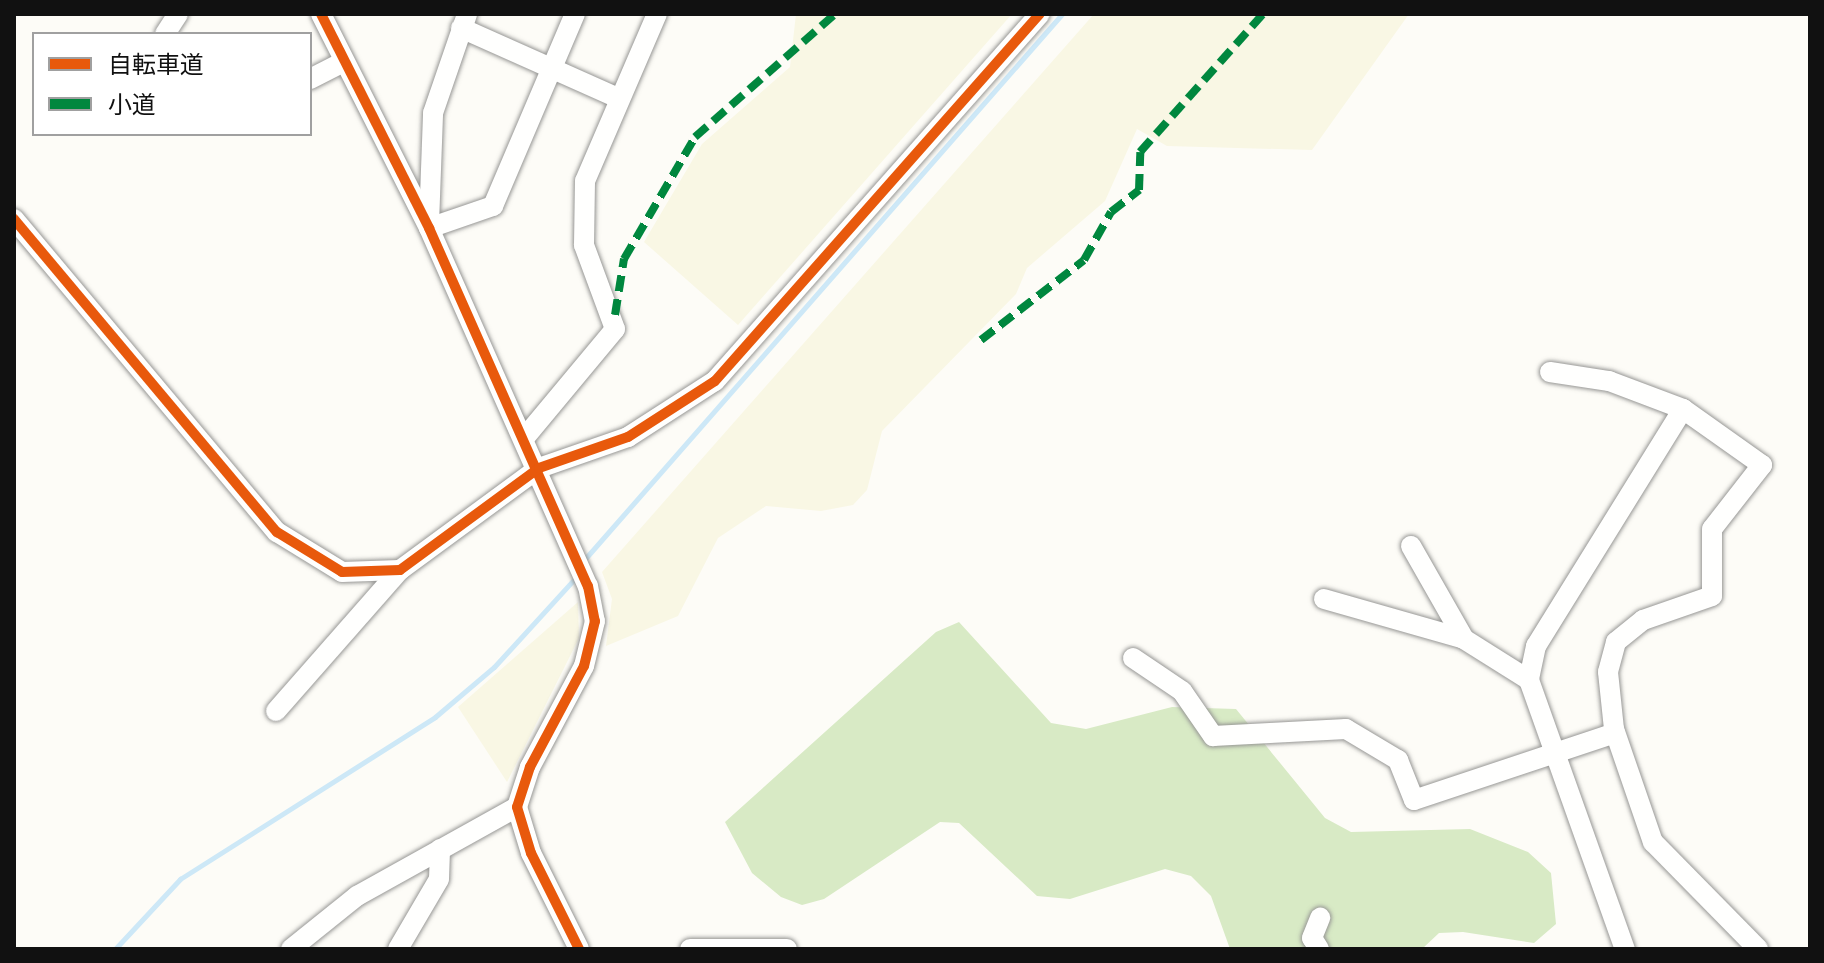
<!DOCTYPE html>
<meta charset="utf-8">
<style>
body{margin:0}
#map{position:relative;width:1824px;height:963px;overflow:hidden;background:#fdfcf7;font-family:Spectral,"Noto Sans JP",serif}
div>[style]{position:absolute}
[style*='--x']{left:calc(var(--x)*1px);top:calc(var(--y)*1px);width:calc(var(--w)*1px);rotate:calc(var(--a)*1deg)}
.farmland>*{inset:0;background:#f9f7e4}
.forest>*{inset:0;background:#d8eac5}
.stream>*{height:5px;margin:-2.5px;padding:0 2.5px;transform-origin:2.5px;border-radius:2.5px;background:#cde8f7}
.roads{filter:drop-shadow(0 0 2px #979795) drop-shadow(0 0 2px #979795)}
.minor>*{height:20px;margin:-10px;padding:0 10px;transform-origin:10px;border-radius:10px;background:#fffffe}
.quiet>*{height:8px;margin-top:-4px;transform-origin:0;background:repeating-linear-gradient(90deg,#00873e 0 16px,transparent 0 24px)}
.cycleway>*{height:10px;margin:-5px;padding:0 5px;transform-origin:5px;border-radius:5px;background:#e8590c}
span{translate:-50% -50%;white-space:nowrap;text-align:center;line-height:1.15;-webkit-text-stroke:8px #fff;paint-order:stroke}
.frame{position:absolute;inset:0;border:16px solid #111;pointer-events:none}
.legend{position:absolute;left:32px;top:32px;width:280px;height:104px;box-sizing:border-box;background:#fff;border:2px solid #a0a0a0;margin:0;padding:10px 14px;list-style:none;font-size:24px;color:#111}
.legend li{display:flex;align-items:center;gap:16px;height:40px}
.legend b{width:40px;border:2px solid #a0a0a0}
</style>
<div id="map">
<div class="farmland">
<div style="clip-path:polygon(796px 14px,1012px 14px,738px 325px,644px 242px,702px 144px,790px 67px)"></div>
<div style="clip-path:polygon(1094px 14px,1409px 14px,1312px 150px,1167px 146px,1137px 129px,1105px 201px,1027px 268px,1016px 294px,882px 431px,867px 490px,853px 505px,821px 511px,766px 506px,718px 538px,678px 616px,606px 646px,612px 599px,602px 572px)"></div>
<div style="clip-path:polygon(578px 602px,579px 638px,507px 782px,458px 707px)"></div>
</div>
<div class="forest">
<div style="clip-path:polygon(959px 622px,1051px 723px,1086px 729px,1172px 707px,1236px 709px,1325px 818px,1351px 832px,1470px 829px,1528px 852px,1551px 873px,1556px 924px,1534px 943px,1463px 932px,1439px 933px,1422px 949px,1230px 949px,1211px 896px,1191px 876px,1165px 869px,1070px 899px,1037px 896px,959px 823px,940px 822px,824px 899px,802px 905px,781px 897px,752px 873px,725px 822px,936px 632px)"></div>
</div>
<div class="stream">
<div style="--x:584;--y:560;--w:726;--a:-48.8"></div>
<div style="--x:115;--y:949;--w:96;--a:-47.1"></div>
<div style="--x:180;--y:879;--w:302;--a:-32.4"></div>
<div style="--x:435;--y:717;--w:77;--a:-40.3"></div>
<div style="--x:494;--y:667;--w:123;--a:-47.6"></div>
</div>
<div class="roads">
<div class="minor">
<div style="--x:321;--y:14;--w:240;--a:63.2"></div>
<div style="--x:429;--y:228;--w:392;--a:66.1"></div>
<div style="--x:588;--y:586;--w:36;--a:79"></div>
<div style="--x:595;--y:621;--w:46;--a:103.7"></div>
<div style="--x:584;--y:666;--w:115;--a:118.1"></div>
<div style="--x:530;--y:767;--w:42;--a:108"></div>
<div style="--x:517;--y:807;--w:48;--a:73.1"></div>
<div style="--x:531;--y:853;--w:107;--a:63.4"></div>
<div style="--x:461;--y:28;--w:172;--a:24"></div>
<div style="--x:165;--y:34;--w:24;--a:-57"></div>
<div style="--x:310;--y:79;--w:38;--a:-27"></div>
<div style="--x:14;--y:219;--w:409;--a:50"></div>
<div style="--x:277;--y:532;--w:76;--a:31.6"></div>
<div style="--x:342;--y:572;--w:58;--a:-2"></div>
<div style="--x:400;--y:570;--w:172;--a:-36.3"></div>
<div style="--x:539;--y:468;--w:94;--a:-19.2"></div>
<div style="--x:628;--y:437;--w:103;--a:-32.8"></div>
<div style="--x:715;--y:381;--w:490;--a:-48.5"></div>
<div style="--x:429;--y:224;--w:111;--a:-87.9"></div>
<div style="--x:433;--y:113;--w:105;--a:-71"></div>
<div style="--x:429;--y:228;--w:68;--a:-19"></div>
<div style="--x:493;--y:206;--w:209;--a:-66.9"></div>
<div style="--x:1550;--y:372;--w:60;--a:8.7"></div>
<div style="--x:1609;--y:381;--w:79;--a:20.7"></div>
<div style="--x:1683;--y:409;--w:279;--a:121.8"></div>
<div style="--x:1536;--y:646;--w:35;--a:102"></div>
<div style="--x:1529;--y:680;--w:286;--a:70.4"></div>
<div style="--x:1683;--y:409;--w:97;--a:35.3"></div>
<div style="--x:1762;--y:465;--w:81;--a:128"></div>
<div style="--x:1712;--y:529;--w:67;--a:90"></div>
<div style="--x:1712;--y:596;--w:73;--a:160.8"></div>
<div style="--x:1643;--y:620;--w:35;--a:141"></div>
<div style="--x:1616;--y:642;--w:31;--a:105"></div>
<div style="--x:1608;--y:672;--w:57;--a:84"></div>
<div style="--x:1614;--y:729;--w:120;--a:71"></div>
<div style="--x:1653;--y:842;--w:150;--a:45.5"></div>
<div style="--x:526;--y:436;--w:139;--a:-50.2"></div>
<div style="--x:615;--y:329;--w:90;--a:-110.3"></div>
<div style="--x:584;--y:245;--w:64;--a:-89.1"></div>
<div style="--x:585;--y:181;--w:182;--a:-66.7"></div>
<div style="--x:1411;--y:546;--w:107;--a:60.3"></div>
<div style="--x:1324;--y:599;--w:146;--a:15.9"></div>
<div style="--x:1464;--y:639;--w:77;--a:32.2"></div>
<div style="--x:1133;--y:658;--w:59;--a:34"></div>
<div style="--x:1182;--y:691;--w:55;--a:55.4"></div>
<div style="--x:1213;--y:736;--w:133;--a:-3"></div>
<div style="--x:1346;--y:729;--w:61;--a:30.8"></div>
<div style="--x:1398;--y:760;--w:43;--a:68.2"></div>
<div style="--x:1414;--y:800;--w:212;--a:-18.4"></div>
<div style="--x:276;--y:711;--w:188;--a:-48.7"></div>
<div style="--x:291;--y:949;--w:85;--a:-38.8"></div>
<div style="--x:357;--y:896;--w:183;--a:-29.1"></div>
<div style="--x:398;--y:949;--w:81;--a:-59.6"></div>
<div style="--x:439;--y:879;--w:30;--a:-88"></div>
<div style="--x:690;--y:949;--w:97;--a:0"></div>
<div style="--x:1319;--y:949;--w:13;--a:-122"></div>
<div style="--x:1312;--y:938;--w:22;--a:-68"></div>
</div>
</div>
<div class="quiet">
<div style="--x:615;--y:315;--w:57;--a:-80.9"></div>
<div style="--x:624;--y:259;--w:141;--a:-59.8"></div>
<div style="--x:695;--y:137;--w:186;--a:-41.3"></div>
<div style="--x:981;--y:340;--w:130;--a:-37.8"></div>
<div style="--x:1084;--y:260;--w:55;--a:-60.6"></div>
<div style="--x:1111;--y:212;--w:36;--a:-38"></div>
<div style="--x:1139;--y:190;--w:38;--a:-88"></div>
<div style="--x:1140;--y:152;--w:185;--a:-48.3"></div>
</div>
<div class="cycleway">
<div style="--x:321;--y:14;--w:240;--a:63.2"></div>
<div style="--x:429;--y:228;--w:392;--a:66.1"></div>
<div style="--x:588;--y:586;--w:36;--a:79"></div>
<div style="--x:595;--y:621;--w:46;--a:103.7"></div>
<div style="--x:584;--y:666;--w:115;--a:118.1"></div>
<div style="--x:530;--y:767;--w:42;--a:108"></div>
<div style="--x:517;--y:807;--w:48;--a:73.1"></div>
<div style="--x:531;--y:853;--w:107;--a:63.4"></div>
<div style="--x:14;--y:219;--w:409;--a:50"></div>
<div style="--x:277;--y:532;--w:76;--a:31.6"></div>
<div style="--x:342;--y:572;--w:58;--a:-2"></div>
<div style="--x:400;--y:570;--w:172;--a:-36.3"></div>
<div style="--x:539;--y:468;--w:94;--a:-19.2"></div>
<div style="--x:628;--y:437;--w:103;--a:-32.8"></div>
<div style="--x:715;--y:381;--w:490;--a:-48.5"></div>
</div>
<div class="frame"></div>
<ul class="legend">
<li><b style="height:10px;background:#e8590c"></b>自転車道</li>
<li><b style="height:10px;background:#00873e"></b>小道</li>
</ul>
</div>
